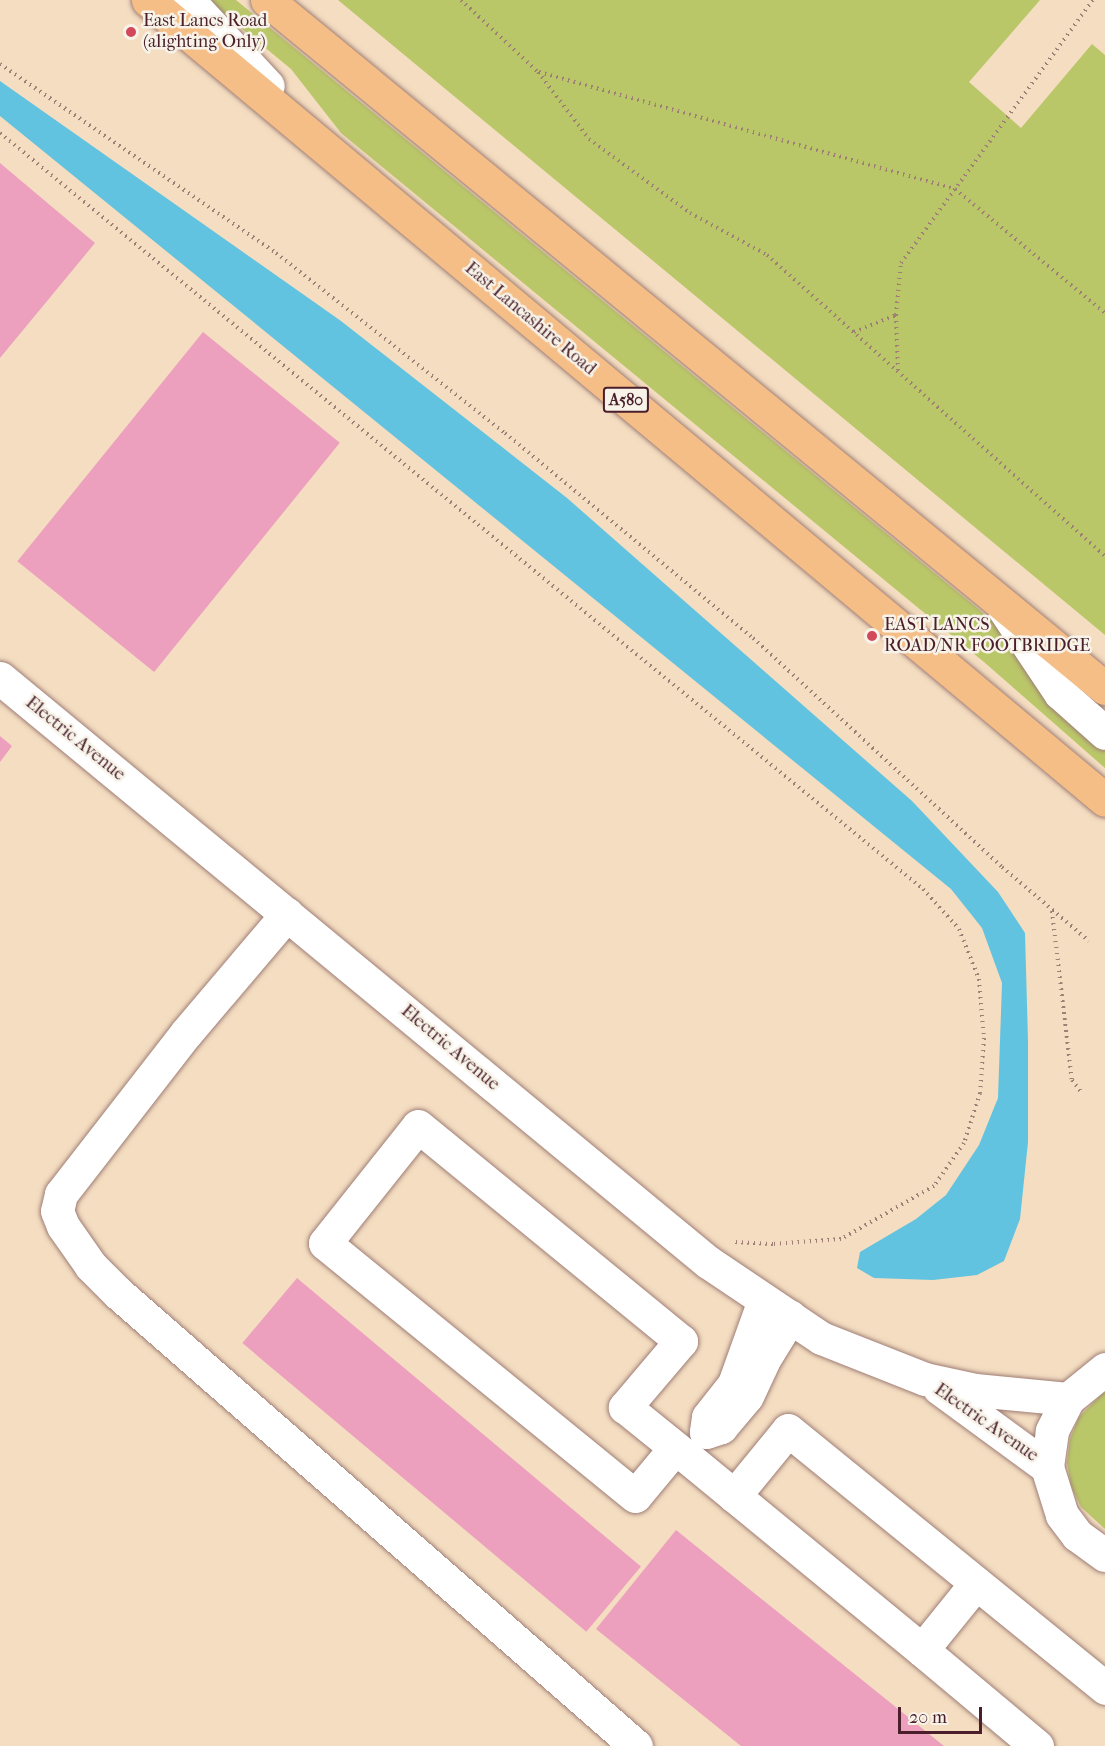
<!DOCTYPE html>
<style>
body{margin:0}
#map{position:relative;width:1105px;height:1746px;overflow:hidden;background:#f4ddc1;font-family:"IM FELL French Canon",serif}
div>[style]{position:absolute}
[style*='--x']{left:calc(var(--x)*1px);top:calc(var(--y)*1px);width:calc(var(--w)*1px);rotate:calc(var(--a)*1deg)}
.green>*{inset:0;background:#bac769}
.water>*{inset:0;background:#61c3df}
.building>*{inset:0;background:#eca0be;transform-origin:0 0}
.path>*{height:4px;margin-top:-2px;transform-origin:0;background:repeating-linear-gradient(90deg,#9f7e76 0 1.5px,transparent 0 6px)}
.roads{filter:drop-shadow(0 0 2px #9f7e76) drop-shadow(0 0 2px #9f7e76)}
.minor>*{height:33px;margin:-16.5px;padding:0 16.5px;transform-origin:16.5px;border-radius:16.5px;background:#fff}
.highway>*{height:33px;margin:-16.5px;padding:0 16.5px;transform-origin:16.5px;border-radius:16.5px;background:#f6be87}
.dots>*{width:16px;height:16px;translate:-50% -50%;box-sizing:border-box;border:3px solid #f7f3e8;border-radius:50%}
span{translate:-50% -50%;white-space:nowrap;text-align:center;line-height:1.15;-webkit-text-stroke:5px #f7f3e8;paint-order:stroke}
.shield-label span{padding:2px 4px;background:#f7f3e8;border:2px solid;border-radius:4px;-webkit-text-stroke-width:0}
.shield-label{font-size:16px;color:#4a1f2b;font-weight:700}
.poi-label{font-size:18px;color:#4a1f2b}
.left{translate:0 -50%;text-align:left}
.street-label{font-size:18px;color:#4a1f2b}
.scale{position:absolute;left:898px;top:1707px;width:84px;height:27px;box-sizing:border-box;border:3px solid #4a1f2b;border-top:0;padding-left:8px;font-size:18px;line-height:21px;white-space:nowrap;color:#4a1f2b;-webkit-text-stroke:4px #f7f3e8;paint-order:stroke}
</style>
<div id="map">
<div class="green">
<div style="clip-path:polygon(207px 0,236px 0,993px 621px,1060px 708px,1105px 749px,1105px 768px,984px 662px,341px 133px,291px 69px)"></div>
<div style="clip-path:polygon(338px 0,1040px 0,969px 82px,1021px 128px,1092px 44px,1105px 55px,1105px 635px)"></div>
<div style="clip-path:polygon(1105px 1391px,1105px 1529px,1081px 1507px,1071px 1486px,1067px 1463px,1070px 1439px,1079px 1417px)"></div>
</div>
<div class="water">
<div style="clip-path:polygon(0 81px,341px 321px,567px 498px,912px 801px,998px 892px,1025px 933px,1028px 1041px,1028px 1142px,1020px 1219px,1004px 1261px,977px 1275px,933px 1280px,874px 1278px,857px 1268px,860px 1252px,916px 1219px,946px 1195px,979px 1145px,998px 1098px,1002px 983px,982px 928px,951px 889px,0 116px)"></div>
</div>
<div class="building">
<div style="clip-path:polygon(0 163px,95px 243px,0 358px)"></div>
<div style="left:203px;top:332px;width:176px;height:295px;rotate:39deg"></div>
<div style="clip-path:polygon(0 736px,12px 746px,0 762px)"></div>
<div style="left:297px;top:1278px;width:449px;height:85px;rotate:40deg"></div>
<div style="clip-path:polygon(676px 1530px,944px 1746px,741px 1746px,596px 1629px)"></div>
</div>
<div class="path">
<div style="--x:461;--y:0;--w:105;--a:43.1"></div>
<div style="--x:538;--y:72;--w:84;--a:52.7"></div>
<div style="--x:589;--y:139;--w:125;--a:36.2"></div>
<div style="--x:690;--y:213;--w:88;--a:28.6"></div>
<div style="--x:767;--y:255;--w:453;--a:41.7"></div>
<div style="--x:0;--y:64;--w:335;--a:34.4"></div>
<div style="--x:276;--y:253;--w:291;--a:38.2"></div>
<div style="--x:505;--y:433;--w:322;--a:39.6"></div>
<div style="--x:753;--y:638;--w:338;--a:42.6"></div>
<div style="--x:1002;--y:867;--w:114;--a:40.4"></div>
<div style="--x:539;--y:72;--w:432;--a:15.7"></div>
<div style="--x:955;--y:189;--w:195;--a:39.6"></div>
<div style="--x:0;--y:133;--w:1193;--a:39.32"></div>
<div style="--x:923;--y:889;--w:54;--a:48"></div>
<div style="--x:959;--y:929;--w:54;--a:68.2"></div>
<div style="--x:979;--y:979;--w:59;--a:85.2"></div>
<div style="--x:984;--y:1038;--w:55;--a:94.2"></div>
<div style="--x:980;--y:1093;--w:52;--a:107.7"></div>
<div style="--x:964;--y:1143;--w:52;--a:124.9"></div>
<div style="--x:934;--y:1186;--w:107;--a:150.3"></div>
<div style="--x:841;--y:1239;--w:68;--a:175.8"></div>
<div style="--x:773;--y:1244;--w:38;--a:-177"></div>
<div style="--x:896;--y:315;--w:52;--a:-84.5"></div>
<div style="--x:901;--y:263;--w:326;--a:-53.9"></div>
<div style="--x:854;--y:332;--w:45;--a:-22"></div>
<div style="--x:896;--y:315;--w:55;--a:87.9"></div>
<div style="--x:1052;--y:911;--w:170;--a:83.3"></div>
<div style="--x:1072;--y:1080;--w:15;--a:53"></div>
</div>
<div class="roads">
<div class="minor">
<div style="--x:188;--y:0;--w:117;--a:47.1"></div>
<div style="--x:1004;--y:609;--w:101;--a:56.3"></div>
<div style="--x:1060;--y:693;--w:60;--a:41.6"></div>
<div style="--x:0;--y:678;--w:918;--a:39.52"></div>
<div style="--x:708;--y:1262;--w:136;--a:33.9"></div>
<div style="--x:821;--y:1338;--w:112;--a:21.5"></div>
<div style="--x:925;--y:1379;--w:51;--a:12.4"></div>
<div style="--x:975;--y:1390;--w:93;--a:5.5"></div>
<div style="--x:287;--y:914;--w:156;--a:130.3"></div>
<div style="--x:186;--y:1033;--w:204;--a:127.8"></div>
<div style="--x:61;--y:1194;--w:17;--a:103"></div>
<div style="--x:57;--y:1211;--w:16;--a:68"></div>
<div style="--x:63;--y:1226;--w:49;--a:55"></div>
<div style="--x:91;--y:1266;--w:38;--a:45"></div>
<div style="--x:118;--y:1293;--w:688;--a:41.17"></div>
<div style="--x:764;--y:1300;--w:89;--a:109.7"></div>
<div style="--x:734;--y:1384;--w:42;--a:128.2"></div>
<div style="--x:708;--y:1417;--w:15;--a:98"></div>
<div style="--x:706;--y:1432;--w:16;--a:-18"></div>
<div style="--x:721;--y:1427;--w:40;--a:-50"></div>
<div style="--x:747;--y:1396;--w:38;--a:-65"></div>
<div style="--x:763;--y:1361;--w:52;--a:-58.5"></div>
<div style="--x:1105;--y:1369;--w:48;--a:141"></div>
<div style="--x:1068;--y:1399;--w:36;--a:117"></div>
<div style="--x:1052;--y:1431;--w:36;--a:98"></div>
<div style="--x:1047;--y:1467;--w:50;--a:72.6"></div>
<div style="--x:1062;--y:1515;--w:25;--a:53"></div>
<div style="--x:1077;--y:1535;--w:34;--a:36"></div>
<div style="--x:939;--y:1388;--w:134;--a:36.2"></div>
<div style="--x:675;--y:1448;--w:62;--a:129.8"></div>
<div style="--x:635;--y:1496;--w:400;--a:-140.8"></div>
<div style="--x:325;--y:1243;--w:149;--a:-51.5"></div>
<div style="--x:418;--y:1126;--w:340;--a:39.3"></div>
<div style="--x:681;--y:1341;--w:87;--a:130.3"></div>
<div style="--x:625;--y:1407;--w:80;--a:38.9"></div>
<div style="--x:687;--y:1457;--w:304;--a:39.4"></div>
<div style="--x:922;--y:1650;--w:150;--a:39.9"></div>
<div style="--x:734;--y:1496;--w:85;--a:-50.7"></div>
<div style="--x:788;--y:1430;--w:409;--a:39.1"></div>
<div style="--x:922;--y:1650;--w:86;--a:-51.1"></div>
</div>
<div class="highway">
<div style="--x:148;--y:0;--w:1247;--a:39.89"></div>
<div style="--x:267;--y:0;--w:1084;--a:39.39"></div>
</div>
</div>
<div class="dots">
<div style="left:131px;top:32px;background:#d1495b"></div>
<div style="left:872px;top:636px;background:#d1495b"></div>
</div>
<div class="shield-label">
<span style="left:626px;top:400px">A580</span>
</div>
<div class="poi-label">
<span class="left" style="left:143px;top:32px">East Lancs Road<br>(alighting Only)</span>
<span class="left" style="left:884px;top:636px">EAST LANCS<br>ROAD/NR FOOTBRIDGE</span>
</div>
<div class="street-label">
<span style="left:530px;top:319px;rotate:40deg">East Lancashire Road</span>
<span style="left:75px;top:739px;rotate:39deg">Electric Avenue</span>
<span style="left:450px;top:1048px;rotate:40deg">Electric Avenue</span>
<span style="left:986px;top:1423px;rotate:35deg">Electric Avenue</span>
</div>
<div class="scale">20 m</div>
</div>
